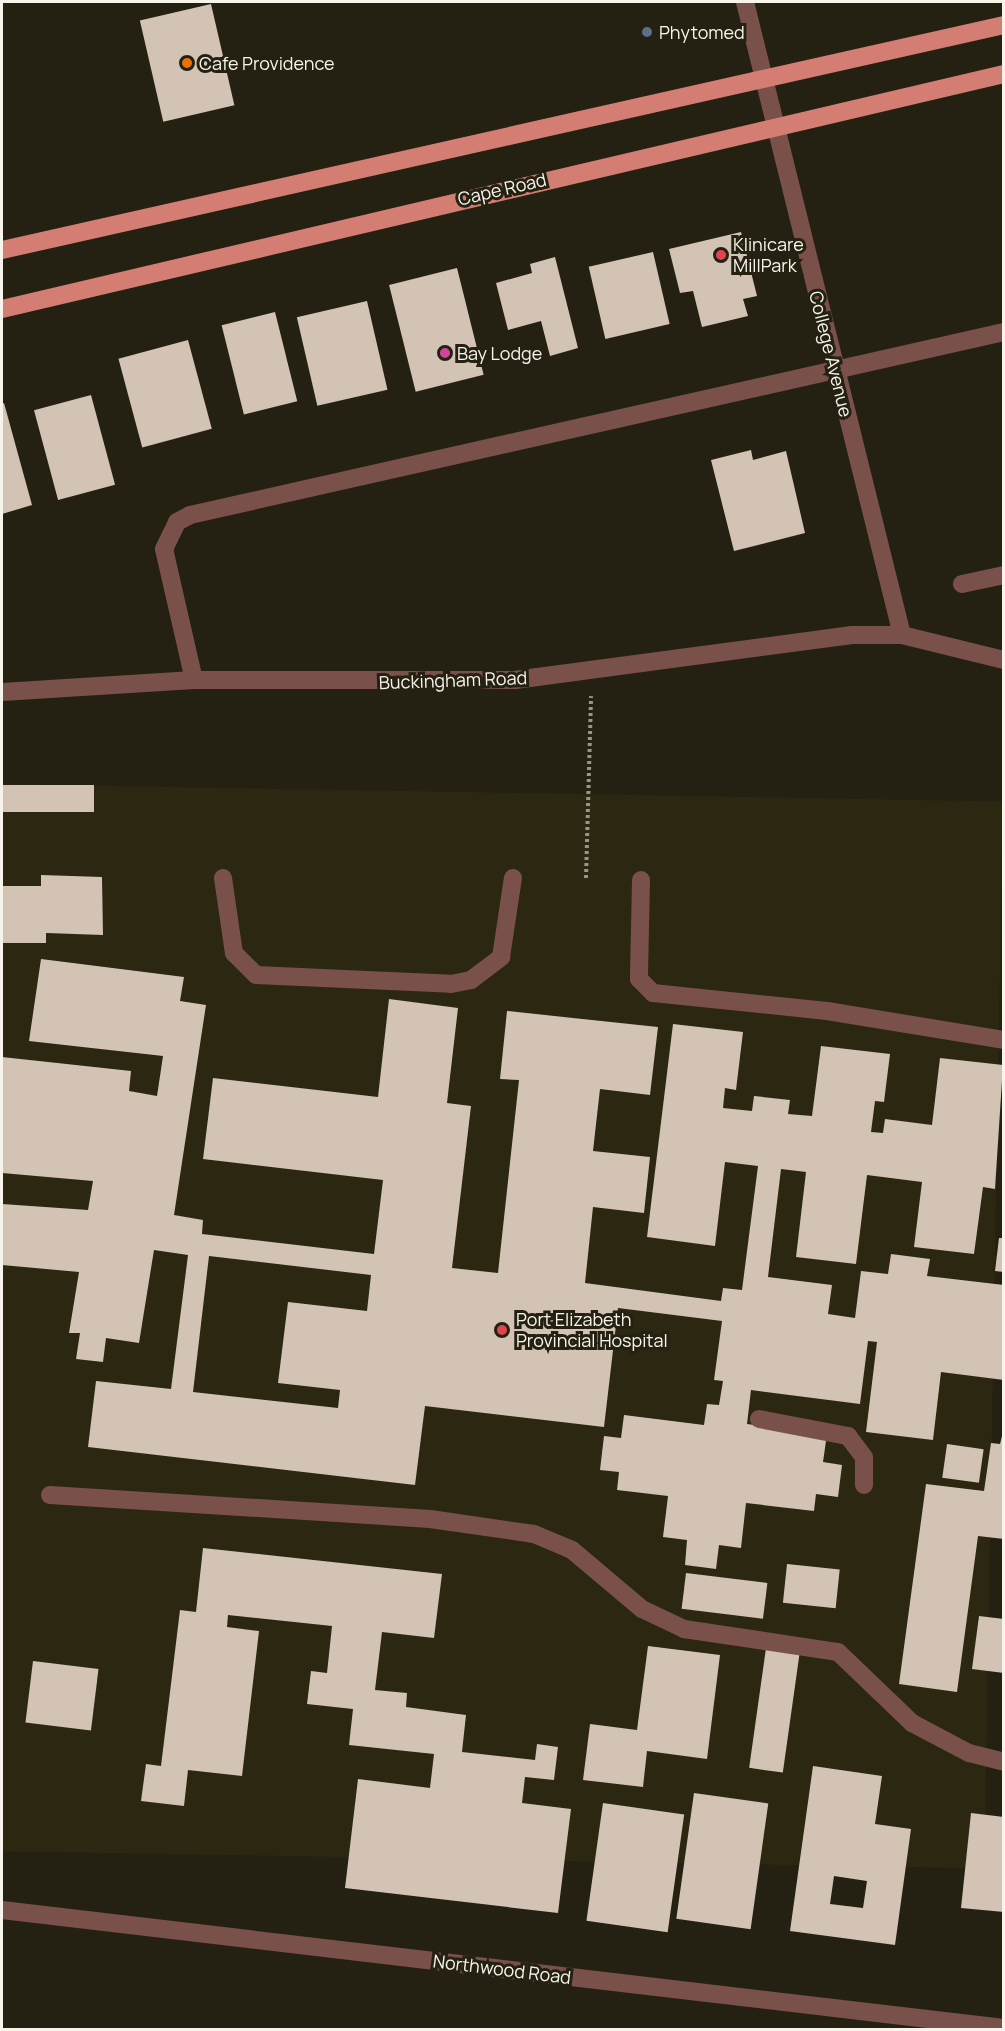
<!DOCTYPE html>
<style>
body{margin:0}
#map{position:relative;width:1005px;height:2031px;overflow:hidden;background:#252112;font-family:Manrope,sans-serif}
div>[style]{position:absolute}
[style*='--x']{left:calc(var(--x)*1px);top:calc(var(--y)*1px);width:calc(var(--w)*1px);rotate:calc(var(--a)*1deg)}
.built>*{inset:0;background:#2c2711;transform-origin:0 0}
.building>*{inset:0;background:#d3c3b5;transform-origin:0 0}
.path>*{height:4px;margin-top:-2px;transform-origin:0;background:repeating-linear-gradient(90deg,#989589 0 3px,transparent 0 6px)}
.minor>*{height:18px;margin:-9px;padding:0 9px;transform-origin:9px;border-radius:9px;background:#7a504a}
.major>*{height:18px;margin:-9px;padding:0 9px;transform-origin:9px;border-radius:9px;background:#d47e73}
.dots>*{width:16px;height:16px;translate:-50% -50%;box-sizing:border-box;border:3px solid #252112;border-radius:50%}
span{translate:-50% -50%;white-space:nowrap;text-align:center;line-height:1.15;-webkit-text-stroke:6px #252112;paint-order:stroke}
.poi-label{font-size:18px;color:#f7f5eb}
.left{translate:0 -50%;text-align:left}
.street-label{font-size:18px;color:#f7f5eb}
.frame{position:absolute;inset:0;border:3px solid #f7f5eb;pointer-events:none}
</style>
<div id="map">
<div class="built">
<div style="left:2px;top:784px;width:1001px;height:1067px;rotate:1deg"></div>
</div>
<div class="building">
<div style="left:211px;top:4px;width:104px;height:73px;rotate:77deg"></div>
<div style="clip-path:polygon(741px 232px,757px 296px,743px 299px,748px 316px,702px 327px,693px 291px,680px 293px,669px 249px)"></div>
<div style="left:653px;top:252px;width:74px;height:66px;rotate:77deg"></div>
<div style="clip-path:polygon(555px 257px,578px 348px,550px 356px,541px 321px,508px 330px,496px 283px,532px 273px,530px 264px)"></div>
<div style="left:457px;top:268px;width:110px;height:70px;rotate:76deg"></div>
<div style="left:367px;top:301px;width:91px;height:72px;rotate:77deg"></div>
<div style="left:275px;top:312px;width:92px;height:55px;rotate:76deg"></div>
<div style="left:188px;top:340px;width:92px;height:72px;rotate:75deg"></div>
<div style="left:91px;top:395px;width:93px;height:59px;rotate:75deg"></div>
<div style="clip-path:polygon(4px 403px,32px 505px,2px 514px,2px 404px)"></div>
<div style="clip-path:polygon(751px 450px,753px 460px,786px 451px,805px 533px,734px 551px,711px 460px)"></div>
<div style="left:94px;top:785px;width:27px;height:92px;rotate:90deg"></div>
<div style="clip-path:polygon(41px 875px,102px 877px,103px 935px,46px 933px,46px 943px,2px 943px,2px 886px,41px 886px)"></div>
<div style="clip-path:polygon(evenodd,41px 959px,184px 977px,180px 1001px,206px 1005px,174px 1215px,203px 1220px,202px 1234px,374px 1254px,383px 1180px,203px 1159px,213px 1078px,378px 1097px,389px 999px,458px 1008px,447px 1103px,471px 1106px,452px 1268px,498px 1273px,519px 1080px,500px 1079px,507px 1011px,658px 1027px,650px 1095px,600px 1089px,593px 1151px,650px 1157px,644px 1213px,593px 1207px,585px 1283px,721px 1301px,723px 1288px,742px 1290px,758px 1166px,725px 1162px,715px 1246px,647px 1237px,673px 1024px,743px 1032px,736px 1090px,725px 1088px,723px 1108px,752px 1111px,754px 1096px,790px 1100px,788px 1114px,812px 1116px,821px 1046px,890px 1054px,884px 1102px,875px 1101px,871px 1132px,883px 1133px,885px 1119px,932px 1125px,940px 1058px,1003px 1065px,995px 1189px,983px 1187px,974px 1254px,914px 1247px,922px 1182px,867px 1175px,856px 1264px,796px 1257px,806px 1172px,781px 1169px,768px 1277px,832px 1285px,828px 1314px,855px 1318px,861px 1271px,888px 1274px,891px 1254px,930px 1259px,927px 1276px,1004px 1285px,1004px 1380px,941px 1372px,933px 1440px,866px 1432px,877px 1342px,868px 1341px,860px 1404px,751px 1390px,747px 1424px,827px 1434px,823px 1462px,842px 1465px,838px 1497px,816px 1494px,814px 1511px,746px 1503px,741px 1548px,719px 1545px,716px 1569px,685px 1565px,687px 1540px,663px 1537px,668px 1496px,617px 1490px,619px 1472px,600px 1470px,604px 1436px,621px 1438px,624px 1415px,704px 1425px,707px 1404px,719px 1405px,723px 1381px,714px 1380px,722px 1321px,618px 1308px,604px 1427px,425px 1406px,415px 1485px,88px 1447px,96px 1381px,171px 1389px,188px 1255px,154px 1250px,139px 1343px,106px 1338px,103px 1362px,76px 1359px,80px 1333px,69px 1333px,79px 1272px,2px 1265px,2px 1204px,88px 1210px,93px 1181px,2px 1173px,2px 1057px,131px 1071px,129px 1091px,157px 1096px,163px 1056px,29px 1041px,41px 959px,209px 1256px,371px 1275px,367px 1311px,288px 1302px,278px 1383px,340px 1390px,338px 1408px,193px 1392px,209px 1256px)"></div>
<div style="clip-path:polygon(999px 1238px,1004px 1238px,1004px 1272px,995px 1271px)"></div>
<div style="clip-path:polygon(1004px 1428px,1004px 1539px,978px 1536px,957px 1692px,899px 1684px,926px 1484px,984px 1491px,991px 1443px,1000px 1444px)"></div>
<div style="left:947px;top:1444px;width:37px;height:34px;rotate:8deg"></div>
<div style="clip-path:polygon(203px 1548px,442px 1574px,434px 1638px,382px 1632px,375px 1690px,407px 1693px,406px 1707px,466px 1715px,462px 1752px,535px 1760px,537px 1744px,558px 1747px,554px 1780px,525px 1777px,522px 1803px,571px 1809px,558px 1913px,345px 1888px,358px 1779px,430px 1788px,434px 1754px,349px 1745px,353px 1709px,307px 1704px,311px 1671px,327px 1673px,332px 1626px,228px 1615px,227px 1627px,259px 1631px,242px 1776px,188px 1770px,184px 1806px,141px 1801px,146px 1764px,161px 1766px,180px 1610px,196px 1612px)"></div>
<div style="left:787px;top:1564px;width:53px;height:39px;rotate:6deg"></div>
<div style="left:686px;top:1573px;width:82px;height:36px;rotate:7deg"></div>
<div style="clip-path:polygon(979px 1616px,1004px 1619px,1004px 1673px,972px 1669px)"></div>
<div style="clip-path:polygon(648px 1646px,720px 1655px,707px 1759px,647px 1751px,643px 1787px,583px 1780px,590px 1724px,637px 1730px)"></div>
<div style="left:766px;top:1648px;width:34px;height:121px;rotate:8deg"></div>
<div style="left:33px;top:1661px;width:66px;height:62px;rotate:7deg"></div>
<div style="clip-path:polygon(evenodd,813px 1766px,882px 1776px,875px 1824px,911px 1829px,895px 1945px,790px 1931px,813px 1766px,834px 1876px,867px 1881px,863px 1908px,830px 1904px,834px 1876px)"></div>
<div style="left:694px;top:1793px;width:75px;height:127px;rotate:8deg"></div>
<div style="left:603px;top:1803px;width:82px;height:119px;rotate:8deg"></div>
<div style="clip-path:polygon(971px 1813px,1004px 1817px,1004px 1912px,961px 1908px)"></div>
</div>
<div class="path">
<div style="--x:586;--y:878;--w:182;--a:-88.4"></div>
</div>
<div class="minor">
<div style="--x:745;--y:2;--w:652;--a:76.07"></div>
<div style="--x:962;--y:584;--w:43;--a:-12.1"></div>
<div style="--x:194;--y:680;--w:134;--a:-102.9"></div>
<div style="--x:164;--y:549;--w:30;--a:-64"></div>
<div style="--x:177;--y:522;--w:15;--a:-28"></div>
<div style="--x:190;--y:515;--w:834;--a:-12.67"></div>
<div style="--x:2;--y:692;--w:192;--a:-3.6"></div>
<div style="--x:194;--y:680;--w:321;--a:0"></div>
<div style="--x:515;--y:680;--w:340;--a:-7.6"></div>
<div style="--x:852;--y:635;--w:50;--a:0"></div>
<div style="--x:902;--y:635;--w:105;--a:13.8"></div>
<div style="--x:223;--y:878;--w:76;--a:81.7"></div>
<div style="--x:234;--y:953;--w:31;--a:45"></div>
<div style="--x:256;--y:975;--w:195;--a:2.6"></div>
<div style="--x:451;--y:984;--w:20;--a:-11"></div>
<div style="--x:471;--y:980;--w:38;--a:-37"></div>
<div style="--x:501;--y:957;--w:80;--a:-81.4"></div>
<div style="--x:641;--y:880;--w:99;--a:91.2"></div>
<div style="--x:639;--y:979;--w:20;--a:45"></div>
<div style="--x:653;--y:993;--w:175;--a:5.9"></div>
<div style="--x:827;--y:1011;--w:179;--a:9.3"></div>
<div style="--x:759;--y:1419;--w:91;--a:10.8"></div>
<div style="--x:848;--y:1436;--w:26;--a:53"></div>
<div style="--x:864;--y:1457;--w:28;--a:90"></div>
<div style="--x:50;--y:1495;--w:381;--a:3.6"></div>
<div style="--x:430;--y:1519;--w:105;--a:8.2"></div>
<div style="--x:534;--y:1534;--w:41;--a:22.8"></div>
<div style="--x:572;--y:1550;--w:92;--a:40.1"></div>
<div style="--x:642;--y:1609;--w:47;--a:25.5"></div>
<div style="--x:684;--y:1629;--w:156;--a:8.5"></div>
<div style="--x:838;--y:1652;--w:103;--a:43.8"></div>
<div style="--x:912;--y:1723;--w:64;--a:27.8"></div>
<div style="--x:969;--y:1753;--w:36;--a:14"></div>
<div style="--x:2;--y:1910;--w:1009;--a:6.72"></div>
</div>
<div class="major">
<div style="--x:2;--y:250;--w:1027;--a:-12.66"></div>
<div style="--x:2;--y:309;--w:1029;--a:-13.2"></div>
</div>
<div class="dots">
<div style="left:647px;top:32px;background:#5c6f8a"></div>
<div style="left:187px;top:63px;background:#e8710a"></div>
<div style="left:721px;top:255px;background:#e0444e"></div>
<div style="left:445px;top:353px;background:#d1479c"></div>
<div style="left:502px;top:1330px;background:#e0444e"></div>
</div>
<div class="poi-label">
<span class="left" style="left:659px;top:32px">Phytomed</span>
<span class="left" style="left:199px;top:63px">Cafe Providence</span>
<span class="left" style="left:733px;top:255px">Klinicare<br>MillPark</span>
<span class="left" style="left:457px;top:353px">Bay Lodge</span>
<span class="left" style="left:516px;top:1330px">Port Elizabeth<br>Provincial Hospital</span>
</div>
<div class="street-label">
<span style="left:502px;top:189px;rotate:-13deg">Cape Road</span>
<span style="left:831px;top:354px;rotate:76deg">College Avenue</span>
<span style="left:453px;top:680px;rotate:-2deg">Buckingham Road</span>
<span style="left:502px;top:1969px;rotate:7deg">Northwood Road</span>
</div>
<div class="frame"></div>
</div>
